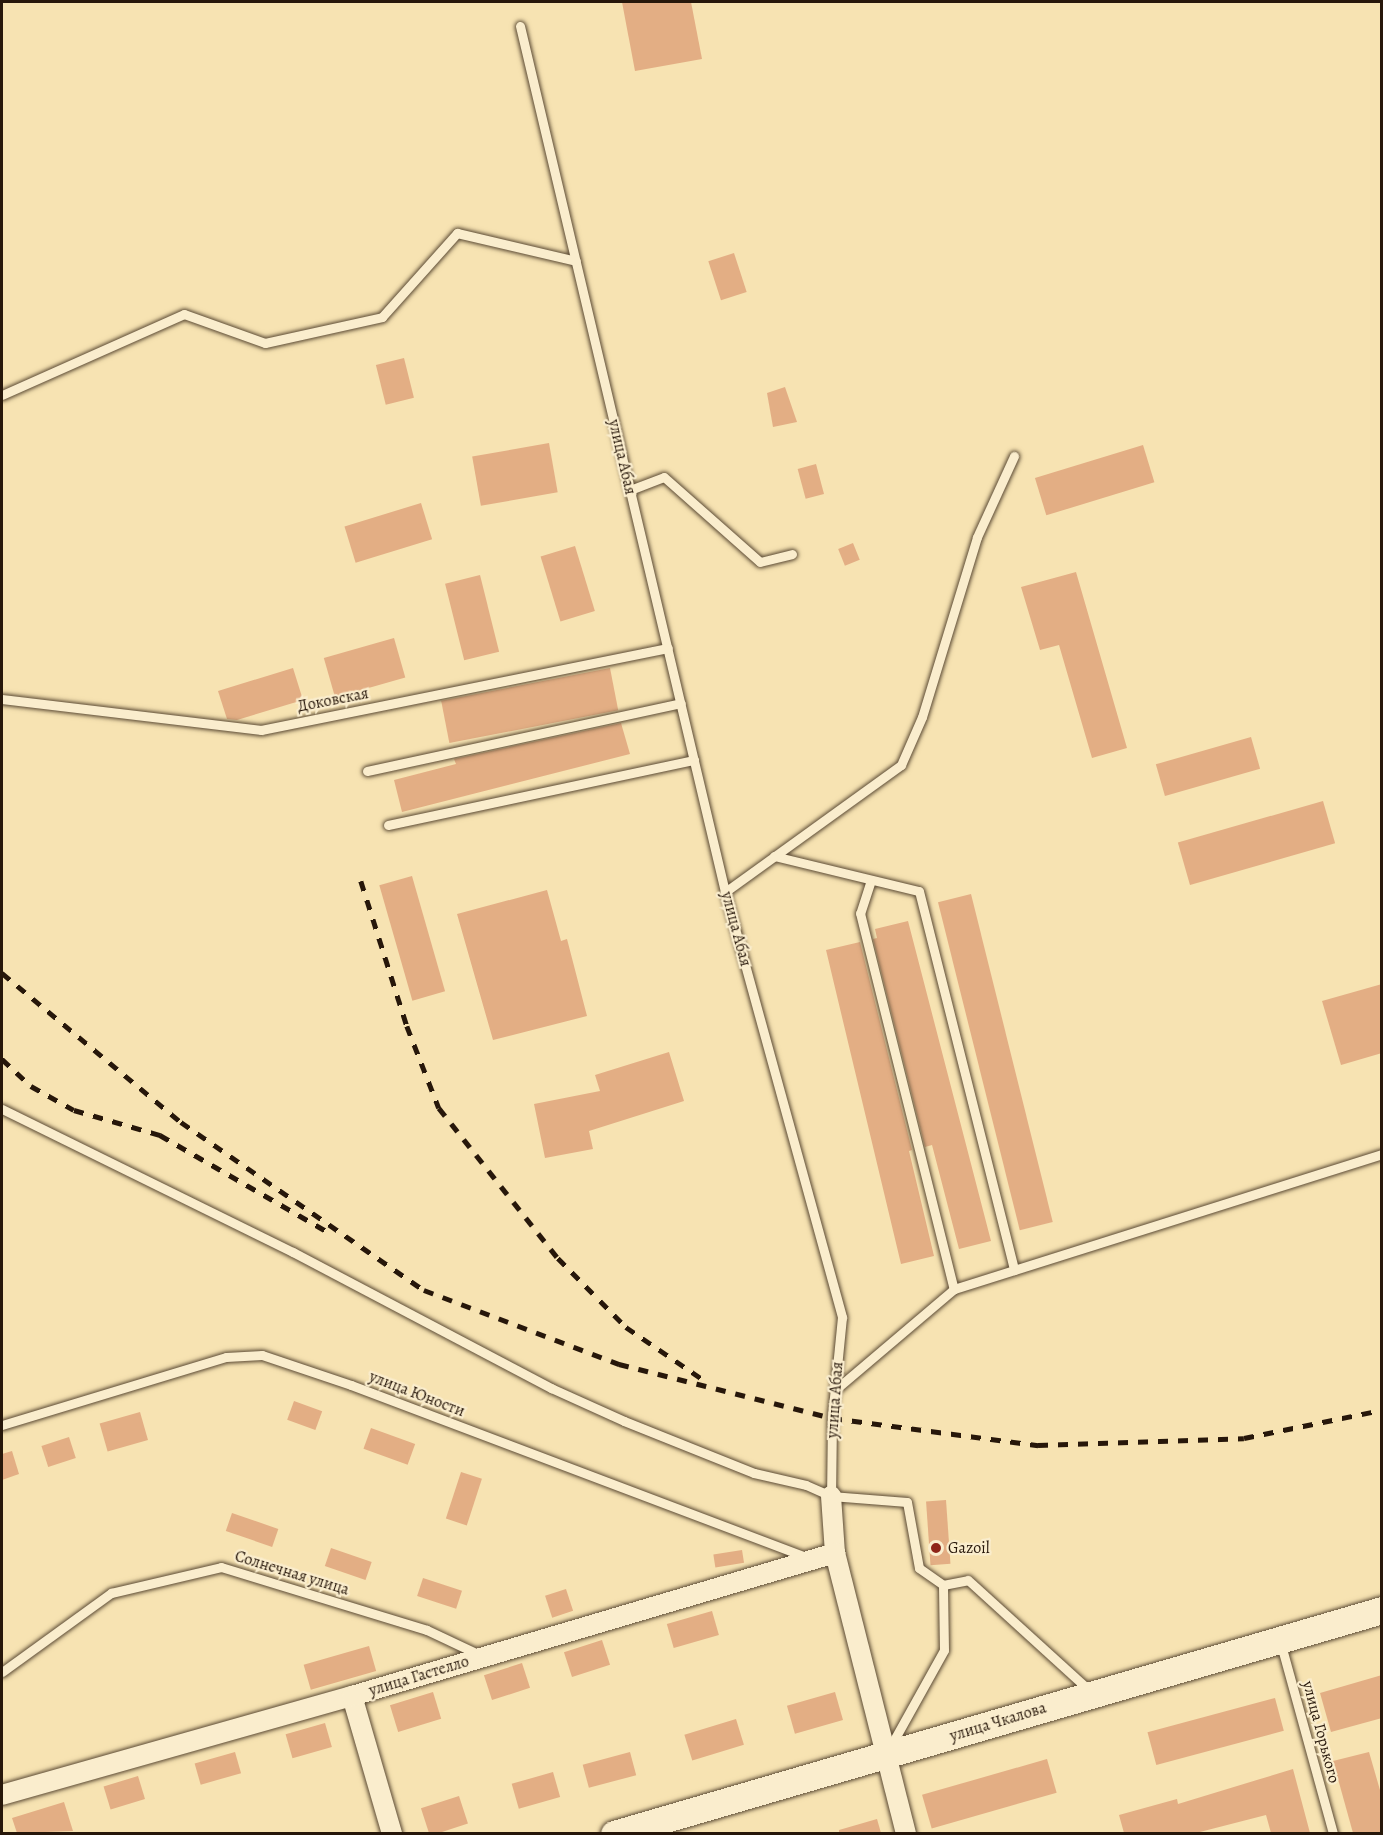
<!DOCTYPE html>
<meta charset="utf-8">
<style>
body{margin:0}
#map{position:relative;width:1383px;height:1835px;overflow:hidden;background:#f7e3b2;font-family:Alegreya,serif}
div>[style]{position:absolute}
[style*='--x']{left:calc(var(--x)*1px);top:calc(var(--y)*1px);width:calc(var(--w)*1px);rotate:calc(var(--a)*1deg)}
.building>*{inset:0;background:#e3ae84;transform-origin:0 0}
.roads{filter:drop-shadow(0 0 2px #5b4a34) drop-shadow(0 0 2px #5b4a34)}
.service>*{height:9px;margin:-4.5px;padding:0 4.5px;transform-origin:4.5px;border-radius:4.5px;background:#faedcd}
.minor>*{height:20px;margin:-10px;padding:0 10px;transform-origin:10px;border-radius:10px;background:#faedcd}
.secondary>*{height:27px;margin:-13.5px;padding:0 13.5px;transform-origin:13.5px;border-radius:13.5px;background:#faedcd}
.rail>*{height:4.5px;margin-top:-2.25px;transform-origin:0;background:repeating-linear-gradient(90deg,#27170a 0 10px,transparent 0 20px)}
.dots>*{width:16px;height:16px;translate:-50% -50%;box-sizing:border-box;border:3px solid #faedcd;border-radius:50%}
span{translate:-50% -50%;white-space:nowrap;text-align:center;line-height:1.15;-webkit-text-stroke:4.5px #faedcd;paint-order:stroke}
.street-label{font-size:16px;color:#27170a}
.poi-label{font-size:16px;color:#27170a}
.left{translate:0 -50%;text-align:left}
.frame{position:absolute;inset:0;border:3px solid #27170a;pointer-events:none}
</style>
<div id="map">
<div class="building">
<div style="clip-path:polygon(622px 2px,691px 2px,702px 59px,635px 71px)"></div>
<div style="left:734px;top:253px;width:41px;height:27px;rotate:72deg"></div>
<div style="left:404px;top:358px;width:41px;height:29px;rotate:76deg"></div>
<div style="clip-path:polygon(785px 387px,797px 422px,773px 427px,767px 393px)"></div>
<div style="left:549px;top:443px;width:50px;height:78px;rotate:80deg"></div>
<div style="left:1143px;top:445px;width:39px;height:113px;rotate:73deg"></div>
<div style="left:816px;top:464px;width:31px;height:19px;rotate:75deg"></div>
<div style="left:421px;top:503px;width:38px;height:80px;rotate:73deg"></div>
<div style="left:853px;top:543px;width:18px;height:16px;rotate:68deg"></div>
<div style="left:575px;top:546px;width:68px;height:36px;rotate:73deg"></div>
<div style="clip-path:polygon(1076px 572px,1127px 748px,1092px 758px,1059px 645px,1040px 650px,1021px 587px)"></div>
<div style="left:480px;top:575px;width:79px;height:36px;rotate:76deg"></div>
<div style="left:394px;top:638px;width:41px;height:73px;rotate:74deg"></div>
<div style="clip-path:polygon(293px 668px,303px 700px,237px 720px,227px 719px,218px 691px)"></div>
<div style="left:610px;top:668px;width:43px;height:172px;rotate:79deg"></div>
<div style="clip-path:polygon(621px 723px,630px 754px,402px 812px,394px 780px,456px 764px,454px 759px)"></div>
<div style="left:1251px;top:737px;width:33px;height:99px;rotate:74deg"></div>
<div style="left:1323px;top:801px;width:44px;height:151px;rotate:74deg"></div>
<div style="left:412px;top:876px;width:120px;height:34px;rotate:74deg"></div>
<div style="clip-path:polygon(547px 890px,561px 941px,567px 939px,587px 1016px,493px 1040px,457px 914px)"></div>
<div style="left:971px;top:894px;width:338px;height:34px;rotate:76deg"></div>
<div style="clip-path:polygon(908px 921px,991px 1241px,959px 1249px,932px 1145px,925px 1147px,873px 939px,877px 938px,875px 929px)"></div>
<div style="clip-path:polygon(860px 942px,912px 1150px,909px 1151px,934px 1256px,901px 1264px,826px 950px)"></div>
<div style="clip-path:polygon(1382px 984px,1382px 1053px,1341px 1065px,1322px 1001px)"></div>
<div style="clip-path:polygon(669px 1052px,684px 1101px,589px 1131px,593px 1149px,545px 1158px,534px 1104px,600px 1091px,595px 1075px)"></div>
<div style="left:294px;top:1401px;width:30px;height:20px;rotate:20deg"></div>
<div style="left:140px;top:1412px;width:29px;height:42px;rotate:74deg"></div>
<div style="left:371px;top:1428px;width:47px;height:22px;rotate:20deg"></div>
<div style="left:69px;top:1437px;width:22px;height:29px;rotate:72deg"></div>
<div style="clip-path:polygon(12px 1451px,19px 1474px,2px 1480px,2px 1454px)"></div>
<div style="left:461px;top:1472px;width:22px;height:49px;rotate:18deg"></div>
<div style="left:946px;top:1500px;width:64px;height:20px;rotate:86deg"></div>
<div style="left:232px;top:1513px;width:49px;height:19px;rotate:19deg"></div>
<div style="left:331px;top:1548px;width:43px;height:19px;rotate:19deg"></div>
<div style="left:742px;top:1550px;width:13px;height:29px;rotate:81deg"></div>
<div style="left:423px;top:1578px;width:41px;height:19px;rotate:18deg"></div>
<div style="left:566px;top:1589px;width:23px;height:22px;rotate:72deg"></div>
<div style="left:712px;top:1611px;width:25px;height:47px;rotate:74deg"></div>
<div style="left:602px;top:1640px;width:26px;height:40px;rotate:72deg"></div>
<div style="left:369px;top:1646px;width:26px;height:68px;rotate:74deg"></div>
<div style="left:522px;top:1663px;width:26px;height:40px;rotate:72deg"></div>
<div style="clip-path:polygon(1382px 1675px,1382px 1718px,1331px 1732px,1320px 1693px)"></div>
<div style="left:433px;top:1692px;width:28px;height:45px;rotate:73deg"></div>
<div style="left:835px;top:1692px;width:29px;height:50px;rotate:74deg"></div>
<div style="left:1275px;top:1698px;width:34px;height:132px;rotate:75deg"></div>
<div style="left:736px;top:1719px;width:27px;height:54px;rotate:73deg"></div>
<div style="left:325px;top:1723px;width:25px;height:41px;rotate:74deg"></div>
<div style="left:235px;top:1752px;width:22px;height:42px;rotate:74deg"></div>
<div style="left:630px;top:1752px;width:24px;height:49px;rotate:75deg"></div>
<div style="clip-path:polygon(1369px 1752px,1382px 1797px,1382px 1833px,1353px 1833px,1333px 1761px)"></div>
<div style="left:1047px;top:1759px;width:35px;height:130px;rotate:74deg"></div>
<div style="clip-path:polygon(1293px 1769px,1310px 1833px,1271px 1833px,1266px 1815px,1196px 1833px,1124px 1833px,1119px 1815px,1177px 1799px,1178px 1804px)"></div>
<div style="left:553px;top:1772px;width:26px;height:43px;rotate:74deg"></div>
<div style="left:138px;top:1776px;width:24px;height:36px;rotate:73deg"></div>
<div style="left:459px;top:1796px;width:29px;height:40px;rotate:72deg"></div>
<div style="clip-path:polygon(64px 1802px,73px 1831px,17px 1833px,12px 1818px)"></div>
<div style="clip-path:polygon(877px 1819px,881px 1833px,839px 1833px,839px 1830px)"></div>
</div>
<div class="roads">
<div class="service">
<div style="--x:520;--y:26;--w:890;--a:76.68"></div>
<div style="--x:725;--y:892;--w:441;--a:74.6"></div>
<div style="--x:842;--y:1317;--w:101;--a:95.7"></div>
<div style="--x:832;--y:1418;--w:78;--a:90.7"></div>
<div style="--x:2;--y:395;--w:199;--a:-24"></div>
<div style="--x:184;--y:314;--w:86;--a:19.7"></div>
<div style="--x:265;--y:343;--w:120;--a:-12.5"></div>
<div style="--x:382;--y:317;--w:113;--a:-48.2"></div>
<div style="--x:457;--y:233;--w:122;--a:13.2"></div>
<div style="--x:630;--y:490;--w:36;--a:-21"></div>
<div style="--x:664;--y:477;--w:128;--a:41.5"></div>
<div style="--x:760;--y:562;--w:33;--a:-14"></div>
<div style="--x:2;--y:699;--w:261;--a:6.8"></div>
<div style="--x:261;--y:730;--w:415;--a:-11.4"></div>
<div style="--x:367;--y:771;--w:321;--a:-12.2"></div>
<div style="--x:388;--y:825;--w:313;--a:-12"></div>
<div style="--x:774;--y:856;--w:149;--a:13.6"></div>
<div style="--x:919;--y:891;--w:391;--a:75.9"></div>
<div style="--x:871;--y:880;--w:35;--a:108"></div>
<div style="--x:860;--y:913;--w:388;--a:76"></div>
<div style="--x:725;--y:892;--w:217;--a:-35.8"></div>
<div style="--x:901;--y:765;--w:52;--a:-66.4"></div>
<div style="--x:922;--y:717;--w:188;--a:-73"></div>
<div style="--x:977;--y:537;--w:89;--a:-65.4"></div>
<div style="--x:2;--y:1109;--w:324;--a:26.2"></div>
<div style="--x:293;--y:1252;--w:292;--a:27.8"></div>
<div style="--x:551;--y:1388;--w:80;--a:24.3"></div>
<div style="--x:624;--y:1421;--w:140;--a:21.8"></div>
<div style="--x:754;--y:1473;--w:53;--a:13"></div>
<div style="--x:806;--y:1485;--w:27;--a:24"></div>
<div style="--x:831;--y:1496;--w:76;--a:4.5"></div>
<div style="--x:907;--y:1502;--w:67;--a:79.7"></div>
<div style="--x:919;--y:1568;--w:29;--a:35"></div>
<div style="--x:835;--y:1390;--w:156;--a:-40.3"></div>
<div style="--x:954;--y:1289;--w:449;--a:-17.5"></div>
<div style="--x:2;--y:1425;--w:234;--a:-16.9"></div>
<div style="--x:226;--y:1357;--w:36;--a:-3"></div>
<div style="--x:262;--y:1355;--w:94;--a:18.6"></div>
<div style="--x:351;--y:1385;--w:489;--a:20.7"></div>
<div style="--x:1280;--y:1641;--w:200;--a:74.6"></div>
<div style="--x:2;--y:1672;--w:135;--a:-35.9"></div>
<div style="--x:111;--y:1593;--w:113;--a:-13.3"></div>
<div style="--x:221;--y:1567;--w:215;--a:17"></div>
<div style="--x:427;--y:1630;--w:59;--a:25.3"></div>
<div style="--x:889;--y:1749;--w:113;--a:-60.9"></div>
<div style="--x:944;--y:1650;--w:65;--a:-90.9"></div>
<div style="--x:943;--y:1585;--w:25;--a:-11"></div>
<div style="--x:968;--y:1580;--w:164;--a:42.3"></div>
</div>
<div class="minor">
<div style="--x:831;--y:1496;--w:57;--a:86"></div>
<div style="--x:835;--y:1553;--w:290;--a:75.8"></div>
<div style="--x:352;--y:1696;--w:144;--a:73.8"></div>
<div style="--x:2;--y:1795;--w:364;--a:-15.8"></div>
<div style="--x:352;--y:1696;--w:504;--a:-16.49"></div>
</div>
<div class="secondary">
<div style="--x:614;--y:1834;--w:800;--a:-16.26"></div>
</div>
</div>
<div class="rail">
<div style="--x:361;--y:881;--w:152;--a:72.4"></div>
<div style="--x:407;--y:1026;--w:88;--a:68.7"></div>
<div style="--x:439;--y:1108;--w:191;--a:51.6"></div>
<div style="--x:558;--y:1258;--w:97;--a:45.4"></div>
<div style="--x:626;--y:1327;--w:99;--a:34.3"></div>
<div style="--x:2;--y:973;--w:233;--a:39.8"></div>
<div style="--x:181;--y:1122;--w:295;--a:34.7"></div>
<div style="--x:424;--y:1290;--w:209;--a:20.8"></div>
<div style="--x:619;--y:1364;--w:220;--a:14.2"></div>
<div style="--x:832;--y:1418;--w:208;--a:7.5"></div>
<div style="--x:1038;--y:1445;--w:206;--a:-1.9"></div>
<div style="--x:1244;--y:1438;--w:141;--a:-11.5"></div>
<div style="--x:2;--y:1059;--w:40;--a:43"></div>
<div style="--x:31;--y:1086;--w:49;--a:29.2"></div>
<div style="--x:74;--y:1110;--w:90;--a:16.2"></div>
<div style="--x:160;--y:1135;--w:196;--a:30"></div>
</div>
<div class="dots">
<div style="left:936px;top:1548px;background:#8f2418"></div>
</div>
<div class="street-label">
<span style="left:622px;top:457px;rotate:77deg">улица Абая</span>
<span style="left:333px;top:700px;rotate:-11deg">Доковская</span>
<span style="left:736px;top:929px;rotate:75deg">улица Абая</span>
<span style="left:417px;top:1394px;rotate:21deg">улица Юности</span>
<span style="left:835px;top:1400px;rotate:-86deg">улица Абая</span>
<span style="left:292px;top:1573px;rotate:17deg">Солнечная улица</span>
<span style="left:419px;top:1676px;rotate:-17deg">улица Гастелло</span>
<span style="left:998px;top:1722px;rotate:-17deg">улица Чкалова</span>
<span style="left:1321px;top:1732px;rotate:75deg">улица Горького</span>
</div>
<div class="poi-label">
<span class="left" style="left:948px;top:1548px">Gazoil</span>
</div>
<div class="frame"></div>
</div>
